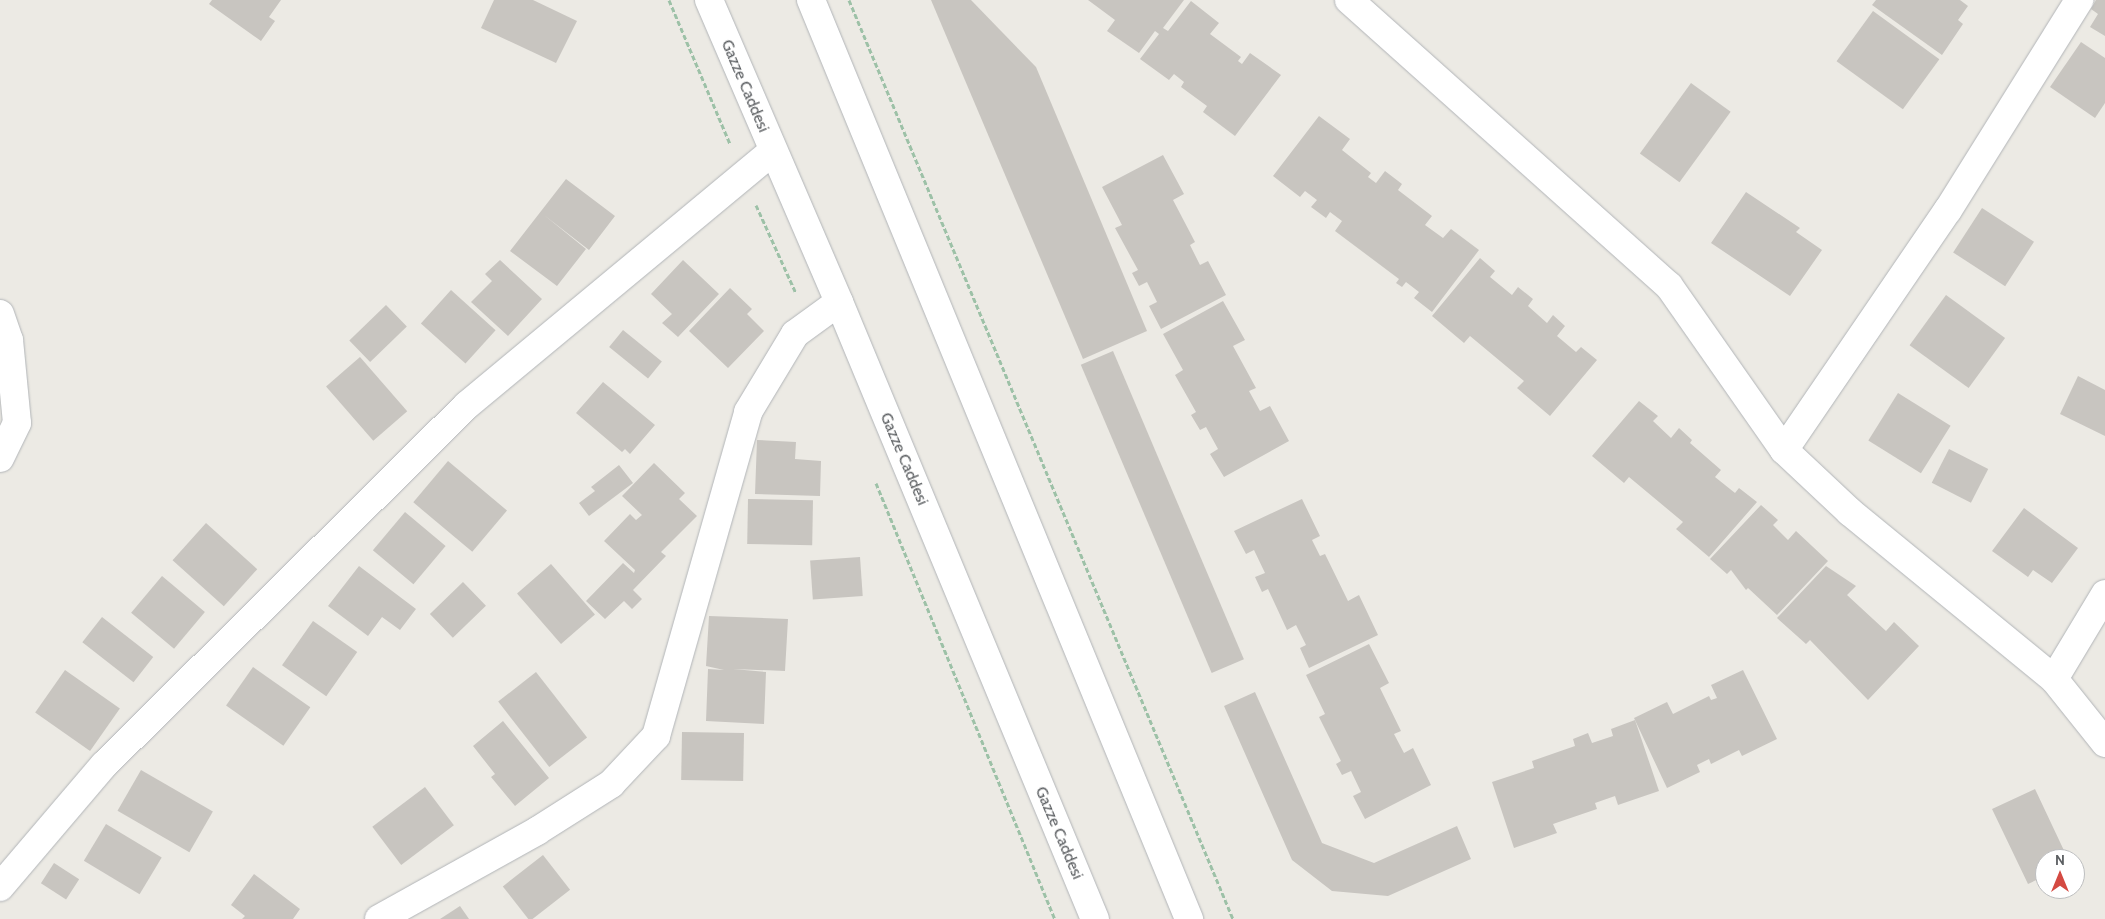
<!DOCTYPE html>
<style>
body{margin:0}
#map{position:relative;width:2105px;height:919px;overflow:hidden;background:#eceae4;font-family:Cabin,sans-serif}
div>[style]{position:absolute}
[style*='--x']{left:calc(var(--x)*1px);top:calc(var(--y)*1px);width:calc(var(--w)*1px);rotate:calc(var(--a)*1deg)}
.building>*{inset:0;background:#c8c5c0;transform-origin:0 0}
.path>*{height:3px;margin-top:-1.5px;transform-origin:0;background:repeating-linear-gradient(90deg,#9dc1a7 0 5px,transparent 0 7.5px)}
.roads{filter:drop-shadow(0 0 1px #b1b4b7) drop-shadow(0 0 1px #b1b4b7)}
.minor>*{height:28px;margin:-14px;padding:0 14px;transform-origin:14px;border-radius:14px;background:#fff}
.secondary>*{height:28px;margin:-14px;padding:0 14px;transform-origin:14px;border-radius:14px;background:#fff}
span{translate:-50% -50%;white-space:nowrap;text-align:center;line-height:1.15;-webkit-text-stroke:4px #fff;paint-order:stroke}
.street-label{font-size:16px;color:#5c5f62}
.north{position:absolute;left:2035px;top:849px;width:50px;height:50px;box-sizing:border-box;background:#fff;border:1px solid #bebfc0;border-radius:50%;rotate:0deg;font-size:14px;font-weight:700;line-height:20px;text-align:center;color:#5c5f62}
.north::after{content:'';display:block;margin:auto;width:18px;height:22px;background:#d44a42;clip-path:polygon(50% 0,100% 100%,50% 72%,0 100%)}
</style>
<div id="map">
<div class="building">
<div style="clip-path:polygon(212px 0,281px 0,269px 17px,275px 21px,261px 41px,209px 4px)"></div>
<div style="clip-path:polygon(494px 0,533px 0,577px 21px,556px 63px,481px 28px)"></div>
<div style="clip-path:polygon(931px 0,971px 0,1036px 67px,1147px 331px,1083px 359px)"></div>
<div style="clip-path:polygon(1088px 0,1184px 0,1163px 28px,1168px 31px,1191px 1px,1219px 23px,1210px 34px,1241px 57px,1238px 61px,1242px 64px,1250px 53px,1281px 75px,1235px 136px,1203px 112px,1207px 106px,1181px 87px,1184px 82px,1174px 74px,1169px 80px,1140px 59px,1159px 34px,1155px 31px,1139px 53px,1107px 31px,1115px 20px)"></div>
<div style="clip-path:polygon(1876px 0,1960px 0,1968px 6px,1958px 20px,1963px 24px,1942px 55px,1872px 5px)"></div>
<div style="clip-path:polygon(2096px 0,2105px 0,2105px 36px,2090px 27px,2098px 14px,2091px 9px)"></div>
<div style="left:1873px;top:11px;width:82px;height:62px;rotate:36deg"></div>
<div style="clip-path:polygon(2081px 42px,2105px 58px,2105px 103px,2095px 118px,2050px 87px)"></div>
<div style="left:1691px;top:83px;width:49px;height:87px;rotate:36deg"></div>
<div style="clip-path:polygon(1319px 116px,1350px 139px,1342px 150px,1371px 173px,1368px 177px,1376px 183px,1385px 171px,1402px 184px,1398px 190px,1432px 216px,1425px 225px,1443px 238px,1451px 229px,1479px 250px,1432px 312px,1414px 298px,1419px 292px,1406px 282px,1402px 287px,1396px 283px,1399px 279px,1335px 231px,1342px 221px,1330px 212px,1326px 218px,1311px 207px,1317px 200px,1305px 191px,1300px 197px,1273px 176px)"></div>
<div style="clip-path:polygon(1163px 155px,1184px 194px,1173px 200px,1195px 242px,1190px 245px,1200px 265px,1208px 261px,1226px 295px,1161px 329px,1149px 306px,1157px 302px,1147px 282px,1139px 286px,1132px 273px,1138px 270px,1115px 228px,1122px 225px,1102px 187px)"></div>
<div style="clip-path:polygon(566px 179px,615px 216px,589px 250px,544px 215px,586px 249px,557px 286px,510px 251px)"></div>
<div style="clip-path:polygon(1746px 192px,1800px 228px,1796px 232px,1822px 250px,1790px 296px,1711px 243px)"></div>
<div style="left:1982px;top:208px;width:62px;height:53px;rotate:33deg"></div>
<div style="clip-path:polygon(1480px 258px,1495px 271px,1490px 277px,1512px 295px,1518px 287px,1533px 299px,1528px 306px,1547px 323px,1553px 315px,1565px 326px,1557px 336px,1576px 352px,1581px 347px,1597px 360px,1550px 416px,1517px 388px,1524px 381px,1470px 336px,1464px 343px,1432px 316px)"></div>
<div style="clip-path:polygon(500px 260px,542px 299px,508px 336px,471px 302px,492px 281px,485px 274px)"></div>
<div style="clip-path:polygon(683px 260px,719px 294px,678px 337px,662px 323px,672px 314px,651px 294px)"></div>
<div style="clip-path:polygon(730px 288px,752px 309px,747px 314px,764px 331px,728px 368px,689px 331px)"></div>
<div style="left:451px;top:290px;width:60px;height:45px;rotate:42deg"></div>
<div style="left:1946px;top:295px;width:73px;height:62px;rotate:36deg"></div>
<div style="clip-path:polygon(1223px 301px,1245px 340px,1233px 346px,1256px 388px,1249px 391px,1260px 411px,1270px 406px,1289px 441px,1224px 477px,1210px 454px,1218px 449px,1206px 427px,1200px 430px,1191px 415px,1196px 412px,1175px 375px,1183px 370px,1163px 334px)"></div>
<div style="left:386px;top:305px;width:30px;height:51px;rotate:46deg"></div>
<div style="left:623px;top:330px;width:50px;height:22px;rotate:39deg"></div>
<div style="left:1113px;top:351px;width:335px;height:35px;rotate:67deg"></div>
<div style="left:360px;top:357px;width:72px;height:45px;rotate:49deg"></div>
<div style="clip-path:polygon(2078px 376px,2105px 390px,2105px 436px,2060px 414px)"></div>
<div style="clip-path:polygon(603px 382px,655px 425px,630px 454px,625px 449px,622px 452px,576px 413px)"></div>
<div style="left:1898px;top:393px;width:62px;height:56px;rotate:32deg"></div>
<div style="clip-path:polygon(1639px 401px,1658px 416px,1653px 421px,1671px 438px,1679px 428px,1692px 440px,1690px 443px,1721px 470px,1715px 477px,1735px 493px,1739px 488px,1757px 502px,1709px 557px,1676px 529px,1683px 522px,1629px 477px,1624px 483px,1592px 456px)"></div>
<div style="clip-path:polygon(757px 440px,796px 442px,795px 459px,821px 461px,820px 496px,755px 494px)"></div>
<div style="left:1949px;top:449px;width:44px;height:38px;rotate:27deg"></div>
<div style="left:448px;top:461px;width:77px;height:54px;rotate:40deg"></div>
<div style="clip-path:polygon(654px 463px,685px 493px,679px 499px,697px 516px,661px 552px,666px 556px,633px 590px,642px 599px,632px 609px,624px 601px,605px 619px,586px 601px,623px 563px,634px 573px,635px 570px,604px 541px,630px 514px,636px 520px,642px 515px,622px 496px)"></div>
<div style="clip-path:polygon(619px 465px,633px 483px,589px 516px,579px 503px,595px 491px,591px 487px)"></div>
<div style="left:748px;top:499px;width:65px;height:45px;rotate:1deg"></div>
<div style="clip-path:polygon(1302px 499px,1320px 536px,1312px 540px,1320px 556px,1325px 554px,1348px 601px,1359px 595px,1378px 635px,1309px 668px,1300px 648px,1306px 645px,1296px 625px,1287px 630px,1268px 589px,1262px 592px,1255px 577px,1265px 573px,1254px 550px,1246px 554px,1234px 531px)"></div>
<div style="clip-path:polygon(1761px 505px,1778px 520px,1773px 525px,1788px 540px,1796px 531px,1828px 561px,1777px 615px,1748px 588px,1746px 590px,1731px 570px,1727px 574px,1710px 559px)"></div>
<div style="clip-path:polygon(2024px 508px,2078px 548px,2052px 583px,2033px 570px,2028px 577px,1992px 551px)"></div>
<div style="left:405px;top:512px;width:53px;height:50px;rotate:40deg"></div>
<div style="left:206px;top:523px;width:69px;height:50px;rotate:42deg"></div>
<div style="left:860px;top:557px;width:39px;height:50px;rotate:86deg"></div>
<div style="left:551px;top:564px;width:67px;height:45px;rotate:49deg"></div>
<div style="clip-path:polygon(359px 566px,416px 609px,400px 630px,382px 617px,368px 636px,328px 606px)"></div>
<div style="clip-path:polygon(1826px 566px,1856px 586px,1847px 595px,1886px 631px,1894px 622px,1919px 646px,1868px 700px,1810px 640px,1806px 644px,1777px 618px)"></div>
<div style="left:162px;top:576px;width:56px;height:48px;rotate:40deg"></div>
<div style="left:463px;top:582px;width:33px;height:46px;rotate:46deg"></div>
<div style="clip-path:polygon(709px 616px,788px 619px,785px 671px,733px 669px,766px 672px,764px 724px,706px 721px,708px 669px,724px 670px,706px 666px)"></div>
<div style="left:102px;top:617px;width:65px;height:32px;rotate:38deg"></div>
<div style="left:313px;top:621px;width:54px;height:54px;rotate:35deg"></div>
<div style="clip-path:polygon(1369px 644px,1389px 683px,1380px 688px,1401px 731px,1394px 734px,1404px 753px,1413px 748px,1431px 785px,1365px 819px,1353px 796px,1361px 792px,1351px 771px,1342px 775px,1336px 764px,1341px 761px,1319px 717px,1325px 714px,1306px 675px)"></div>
<div style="left:253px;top:667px;width:70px;height:47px;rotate:35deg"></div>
<div style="left:65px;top:670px;width:67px;height:52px;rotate:35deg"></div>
<div style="clip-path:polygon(1743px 670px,1777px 739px,1742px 756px,1739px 750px,1711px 764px,1709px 759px,1697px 765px,1700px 772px,1667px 788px,1634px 718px,1667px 702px,1673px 714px,1709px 696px,1711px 700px,1717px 698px,1711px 685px)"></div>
<div style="left:536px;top:672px;width:83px;height:48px;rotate:52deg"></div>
<div style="clip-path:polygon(1255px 692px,1322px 843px,1374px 863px,1457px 826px,1471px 859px,1388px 896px,1332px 891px,1292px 860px,1224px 706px)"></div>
<div style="clip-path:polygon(1635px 720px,1659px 791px,1618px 805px,1615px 796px,1595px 803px,1597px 809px,1553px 824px,1557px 833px,1514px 848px,1492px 782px,1534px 768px,1532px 761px,1575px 746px,1573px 739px,1588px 733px,1592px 743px,1613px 736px,1611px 729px)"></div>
<div style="clip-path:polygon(503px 721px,549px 778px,515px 806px,491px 777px,495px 774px,473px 746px)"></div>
<div style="left:682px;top:732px;width:62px;height:48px;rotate:1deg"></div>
<div style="left:141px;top:770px;width:83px;height:47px;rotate:30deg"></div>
<div style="left:425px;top:787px;width:48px;height:66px;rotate:53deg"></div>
<div style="clip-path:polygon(2035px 789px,2068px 859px,2045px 859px,2045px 876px,2028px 884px,1992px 809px)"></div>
<div style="left:106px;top:824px;width:65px;height:43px;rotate:31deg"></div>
<div style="left:543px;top:855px;width:44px;height:51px;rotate:52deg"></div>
<div style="left:54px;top:863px;width:30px;height:24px;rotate:33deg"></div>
<div style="clip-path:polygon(254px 874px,300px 909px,293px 919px,242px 919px,245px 916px,231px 905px)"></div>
<div style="clip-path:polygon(460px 906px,469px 919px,440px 919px)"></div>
</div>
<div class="path">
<div style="--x:669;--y:0;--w:156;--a:67"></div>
<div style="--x:849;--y:0;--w:996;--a:67.32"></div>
<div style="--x:756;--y:205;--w:97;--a:65.6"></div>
<div style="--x:876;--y:483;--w:471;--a:67.7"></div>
</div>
<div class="roads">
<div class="minor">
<div style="--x:1349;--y:0;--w:429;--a:41.8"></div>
<div style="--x:1669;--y:286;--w:200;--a:55"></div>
<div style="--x:1784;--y:450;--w:91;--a:43.2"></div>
<div style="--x:1850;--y:512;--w:264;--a:39.3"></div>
<div style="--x:2054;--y:679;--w:82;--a:51.4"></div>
<div style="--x:0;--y:314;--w:28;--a:71"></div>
<div style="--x:9;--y:340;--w:83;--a:84.5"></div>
<div style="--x:17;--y:423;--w:39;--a:116"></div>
<div style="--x:1784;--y:450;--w:291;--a:-55.7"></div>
<div style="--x:1948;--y:210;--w:248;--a:-58"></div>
<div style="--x:2054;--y:679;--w:99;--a:-59"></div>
<div style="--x:0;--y:887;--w:160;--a:-49.6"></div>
<div style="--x:104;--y:765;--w:511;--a:-44.76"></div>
<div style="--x:467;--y:405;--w:396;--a:-39.7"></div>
<div style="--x:379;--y:919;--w:181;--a:-29.1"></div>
<div style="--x:537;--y:831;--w:88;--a:-32.4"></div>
<div style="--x:611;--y:784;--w:66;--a:-46.8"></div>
<div style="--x:656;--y:736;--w:337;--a:-74.1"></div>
<div style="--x:748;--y:412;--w:91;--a:-58.9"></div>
<div style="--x:795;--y:334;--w:54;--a:-36"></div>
</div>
<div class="secondary">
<div style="--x:709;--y:0;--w:329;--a:66.7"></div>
<div style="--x:839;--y:302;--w:668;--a:67.47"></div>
<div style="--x:811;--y:0;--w:994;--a:67.64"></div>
</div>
</div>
<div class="street-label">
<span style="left:745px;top:86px;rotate:67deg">Gazze Caddesi</span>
<span style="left:904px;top:459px;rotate:67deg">Gazze Caddesi</span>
<span style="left:1059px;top:833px;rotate:67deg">Gazze Caddesi</span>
</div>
<div class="north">N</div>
</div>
